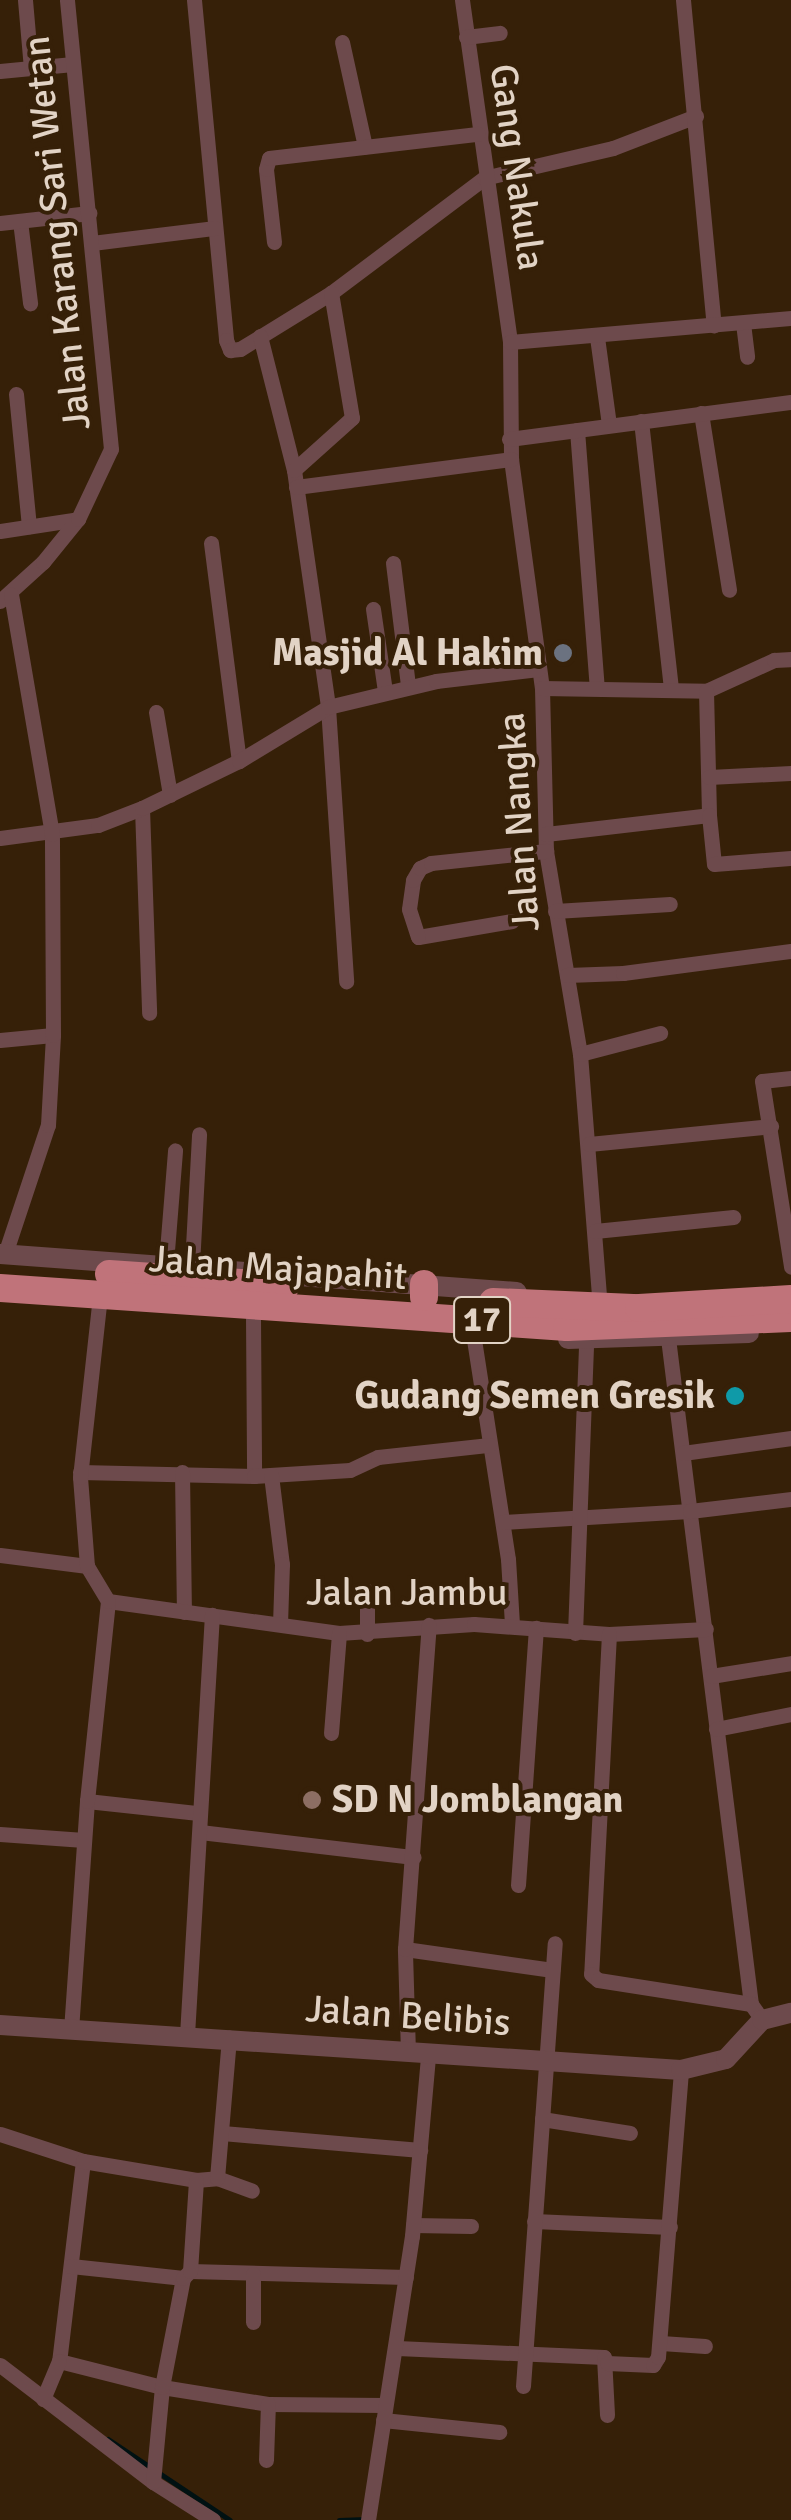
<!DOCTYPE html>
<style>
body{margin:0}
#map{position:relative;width:791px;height:2520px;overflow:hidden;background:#362008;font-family:Signika,sans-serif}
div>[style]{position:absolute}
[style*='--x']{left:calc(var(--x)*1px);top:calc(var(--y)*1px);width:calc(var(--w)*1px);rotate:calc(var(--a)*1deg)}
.stream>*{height:5px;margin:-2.5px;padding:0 2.5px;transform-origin:2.5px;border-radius:2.5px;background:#001112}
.minor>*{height:15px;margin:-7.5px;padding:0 7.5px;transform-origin:7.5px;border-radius:7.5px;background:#6d4a4c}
.tertiary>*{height:20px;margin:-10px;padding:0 10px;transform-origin:10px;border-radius:10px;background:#6d4a4c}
.trunk>*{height:28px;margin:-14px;padding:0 14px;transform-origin:14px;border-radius:14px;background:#c0737a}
.dots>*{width:28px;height:28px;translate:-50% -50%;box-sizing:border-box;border:5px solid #362008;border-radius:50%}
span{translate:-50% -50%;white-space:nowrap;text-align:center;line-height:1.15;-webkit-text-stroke:8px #362008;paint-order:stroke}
.shield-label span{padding:2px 8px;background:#362008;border:2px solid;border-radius:8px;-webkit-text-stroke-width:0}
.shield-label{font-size:35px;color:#e2d3c5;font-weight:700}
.street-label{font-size:38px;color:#e2d3c5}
.poi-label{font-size:38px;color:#e2d3c5;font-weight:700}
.right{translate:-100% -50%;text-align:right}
.left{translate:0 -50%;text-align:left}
</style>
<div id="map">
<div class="stream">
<div style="--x:108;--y:2439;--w:146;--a:33.6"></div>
<div style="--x:339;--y:2520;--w:27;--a:-2"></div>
</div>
<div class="minor">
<div style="--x:25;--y:0;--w:68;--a:85"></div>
<div style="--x:194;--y:0;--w:342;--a:84.6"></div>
<div style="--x:226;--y:340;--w:11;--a:68"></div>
<div style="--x:230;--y:350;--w:10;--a:-6"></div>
<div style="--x:240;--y:349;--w:107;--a:-31.6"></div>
<div style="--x:331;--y:293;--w:191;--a:-36.9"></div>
<div style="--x:484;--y:178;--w:132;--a:-13.1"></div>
<div style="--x:613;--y:148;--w:89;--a:-21.1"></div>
<div style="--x:462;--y:0;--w:345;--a:82"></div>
<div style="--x:510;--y:342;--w:117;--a:89.5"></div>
<div style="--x:511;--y:459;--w:231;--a:82.3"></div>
<div style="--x:542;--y:688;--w:163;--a:88.6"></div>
<div style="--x:546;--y:851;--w:206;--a:80.5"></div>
<div style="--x:580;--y:1054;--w:243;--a:85.5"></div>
<div style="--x:683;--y:0;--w:327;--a:84.6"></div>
<div style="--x:466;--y:37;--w:34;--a:-7"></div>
<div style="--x:342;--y:42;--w:107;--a:77.6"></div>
<div style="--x:0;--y:71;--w:73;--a:-5.5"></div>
<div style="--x:20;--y:221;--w:83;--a:83"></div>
<div style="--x:0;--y:223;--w:90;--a:-6.4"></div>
<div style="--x:274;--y:242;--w:73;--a:-96.3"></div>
<div style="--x:266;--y:169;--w:11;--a:-75"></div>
<div style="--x:269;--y:158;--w:210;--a:-6.6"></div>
<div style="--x:92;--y:243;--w:124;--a:-7"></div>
<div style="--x:743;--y:323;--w:34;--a:83"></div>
<div style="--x:260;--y:336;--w:138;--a:75.8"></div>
<div style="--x:294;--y:470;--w:239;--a:81.8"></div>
<div style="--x:328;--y:707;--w:275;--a:86.2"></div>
<div style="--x:597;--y:337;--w:89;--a:82.2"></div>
<div style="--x:510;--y:342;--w:282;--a:-4.9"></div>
<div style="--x:16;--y:394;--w:133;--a:84.4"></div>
<div style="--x:701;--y:413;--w:179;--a:81"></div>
<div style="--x:641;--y:421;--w:270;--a:83.6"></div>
<div style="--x:577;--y:430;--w:258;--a:85.6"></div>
<div style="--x:509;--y:439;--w:284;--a:-7.5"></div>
<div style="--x:294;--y:470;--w:78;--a:-41.9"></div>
<div style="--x:352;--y:418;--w:127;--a:-99.5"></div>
<div style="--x:296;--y:487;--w:217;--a:-7.4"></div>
<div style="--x:0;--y:531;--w:79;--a:-8.7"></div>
<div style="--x:211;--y:543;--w:220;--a:82.7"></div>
<div style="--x:393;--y:563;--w:124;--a:83"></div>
<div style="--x:0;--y:601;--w:58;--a:-42.2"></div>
<div style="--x:43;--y:562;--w:55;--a:-50.9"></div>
<div style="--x:78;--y:519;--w:77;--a:-64.8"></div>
<div style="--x:111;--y:449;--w:451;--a:-95.6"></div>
<div style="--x:373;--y:609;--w:83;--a:81.7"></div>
<div style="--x:542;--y:688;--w:164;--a:1"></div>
<div style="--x:706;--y:691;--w:75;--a:-24.5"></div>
<div style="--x:774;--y:660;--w:17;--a:-3"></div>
<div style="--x:706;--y:691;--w:124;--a:88.6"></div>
<div style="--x:156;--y:712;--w:84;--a:80.4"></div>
<div style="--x:709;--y:777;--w:82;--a:-2.8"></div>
<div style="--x:142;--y:808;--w:205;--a:88"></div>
<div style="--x:546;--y:834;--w:164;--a:-6.6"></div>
<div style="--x:709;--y:815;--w:49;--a:84.2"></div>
<div style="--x:714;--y:864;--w:77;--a:-4.5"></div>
<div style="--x:0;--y:838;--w:99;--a:-7.6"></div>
<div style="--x:98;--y:825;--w:47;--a:-21.1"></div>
<div style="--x:142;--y:808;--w:108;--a:-25.9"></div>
<div style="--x:239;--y:761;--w:104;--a:-31.2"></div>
<div style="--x:328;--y:707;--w:111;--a:-13.5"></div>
<div style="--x:436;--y:681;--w:103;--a:-6.7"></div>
<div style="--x:555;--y:911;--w:115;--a:-3.5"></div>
<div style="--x:512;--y:921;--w:95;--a:170.3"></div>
<div style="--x:418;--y:937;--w:29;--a:-108"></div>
<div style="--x:409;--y:909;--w:29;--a:-82"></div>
<div style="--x:413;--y:880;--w:14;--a:-60"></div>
<div style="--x:420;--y:868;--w:12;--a:-24"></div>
<div style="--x:431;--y:863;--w:116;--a:-6"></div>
<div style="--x:567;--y:975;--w:56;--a:-2"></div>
<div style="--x:623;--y:973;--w:169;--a:-7.5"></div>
<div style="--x:0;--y:1040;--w:53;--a:-5.4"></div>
<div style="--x:580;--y:1054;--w:83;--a:-14.7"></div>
<div style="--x:791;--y:1078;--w:29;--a:174"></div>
<div style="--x:762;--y:1081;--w:188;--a:81.1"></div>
<div style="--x:589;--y:1144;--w:183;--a:-5.6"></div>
<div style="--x:595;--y:1231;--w:139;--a:-5.8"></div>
<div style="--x:5;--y:1254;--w:136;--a:-71.6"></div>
<div style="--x:48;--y:1125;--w:90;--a:-86.8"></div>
<div style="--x:53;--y:1035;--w:201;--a:-90.3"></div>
<div style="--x:52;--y:834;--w:243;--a:-99.7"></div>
<div style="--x:166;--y:1263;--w:113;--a:-85.4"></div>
<div style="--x:192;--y:1265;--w:131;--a:-86.9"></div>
<div style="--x:253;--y:1317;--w:159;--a:89.6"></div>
<div style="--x:473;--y:1333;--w:229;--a:81.2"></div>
<div style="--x:508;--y:1559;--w:65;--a:86.5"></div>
<div style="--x:668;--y:1338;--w:671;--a:82.9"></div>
<div style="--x:751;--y:2004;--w:19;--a:55"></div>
<div style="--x:683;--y:1453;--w:109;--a:-7.9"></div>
<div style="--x:80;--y:1472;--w:174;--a:1.3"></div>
<div style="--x:254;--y:1476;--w:96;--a:-3.6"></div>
<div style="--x:350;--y:1470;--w:31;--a:-25"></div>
<div style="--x:378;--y:1457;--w:112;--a:-6.2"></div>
<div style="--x:182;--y:1472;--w:140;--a:89.2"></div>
<div style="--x:271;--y:1475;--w:90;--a:83"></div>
<div style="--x:282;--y:1564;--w:60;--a:91.9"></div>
<div style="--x:503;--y:1522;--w:187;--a:-3.4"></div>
<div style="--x:690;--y:1511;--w:102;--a:-6.8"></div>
<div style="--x:0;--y:1555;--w:88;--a:7.2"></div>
<div style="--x:108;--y:1601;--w:233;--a:7.9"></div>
<div style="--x:339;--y:1633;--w:135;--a:-3.8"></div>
<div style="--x:474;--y:1624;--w:135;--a:4.2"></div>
<div style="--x:609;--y:1634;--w:97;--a:-3"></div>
<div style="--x:575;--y:1633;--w:293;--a:-87.8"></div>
<div style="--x:367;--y:1634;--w:43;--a:-90"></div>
<div style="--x:609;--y:1634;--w:340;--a:93"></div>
<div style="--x:591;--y:1974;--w:9;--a:41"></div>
<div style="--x:598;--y:1980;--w:155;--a:8.9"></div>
<div style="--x:711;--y:1676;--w:81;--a:-9.2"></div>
<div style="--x:716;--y:1729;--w:76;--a:-11.3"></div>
<div style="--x:331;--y:1733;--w:100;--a:-85.4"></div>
<div style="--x:87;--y:1801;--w:112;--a:6.2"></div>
<div style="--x:200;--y:1832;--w:215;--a:6.7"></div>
<div style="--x:0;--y:1834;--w:84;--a:4.1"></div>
<div style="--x:518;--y:1885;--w:258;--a:-86"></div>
<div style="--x:405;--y:1949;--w:149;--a:8.1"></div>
<div style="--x:71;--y:2030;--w:230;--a:-86"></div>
<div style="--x:87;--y:1801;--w:201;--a:-84"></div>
<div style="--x:108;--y:1601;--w:41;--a:-121"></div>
<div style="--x:87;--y:1566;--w:89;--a:-94.5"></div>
<div style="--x:80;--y:1477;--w:173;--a:-83.7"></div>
<div style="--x:187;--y:2035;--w:421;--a:-86.6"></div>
<div style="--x:408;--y:2053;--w:104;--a:-91.7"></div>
<div style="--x:405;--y:1949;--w:325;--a:-85.8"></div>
<div style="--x:542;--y:2119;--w:89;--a:9"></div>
<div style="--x:222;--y:2133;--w:199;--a:4.9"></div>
<div style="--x:0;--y:2134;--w:87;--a:18"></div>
<div style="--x:83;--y:2161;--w:201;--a:96.8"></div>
<div style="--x:59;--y:2361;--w:106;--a:14.2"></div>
<div style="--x:162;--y:2387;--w:107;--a:9.1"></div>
<div style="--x:268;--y:2404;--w:117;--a:0.5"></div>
<div style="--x:83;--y:2161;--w:115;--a:9.5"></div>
<div style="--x:196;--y:2180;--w:21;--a:-5"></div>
<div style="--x:217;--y:2178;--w:37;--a:20"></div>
<div style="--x:217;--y:2178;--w:141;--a:-85.1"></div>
<div style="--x:534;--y:2221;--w:136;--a:2.5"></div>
<div style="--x:413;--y:2225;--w:58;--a:1"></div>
<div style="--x:71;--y:2266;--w:113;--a:6.1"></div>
<div style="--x:190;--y:2271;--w:216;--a:1.6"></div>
<div style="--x:253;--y:2274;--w:48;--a:90"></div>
<div style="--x:661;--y:2343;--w:44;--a:3.9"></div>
<div style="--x:397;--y:2348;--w:207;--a:2.5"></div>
<div style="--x:604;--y:2357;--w:58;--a:87"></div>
<div style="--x:607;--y:2363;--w:46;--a:2.5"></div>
<div style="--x:653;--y:2365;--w:9;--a:-58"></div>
<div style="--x:658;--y:2357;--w:288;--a:-85.4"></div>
<div style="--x:0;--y:2365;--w:193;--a:37.4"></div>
<div style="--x:153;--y:2482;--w:71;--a:32.3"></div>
<div style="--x:523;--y:2386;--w:444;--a:-85.9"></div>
<div style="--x:43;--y:2399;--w:41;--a:-67.2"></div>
<div style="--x:383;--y:2420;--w:117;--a:5.9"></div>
<div style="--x:266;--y:2460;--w:56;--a:-88"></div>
<div style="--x:153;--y:2482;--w:95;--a:-84.6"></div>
<div style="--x:162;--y:2387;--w:111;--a:-79.1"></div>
<div style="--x:183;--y:2278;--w:10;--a:-45"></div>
<div style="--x:190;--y:2271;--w:91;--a:-86.2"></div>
<div style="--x:368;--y:2520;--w:287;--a:-81.2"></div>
<div style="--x:412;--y:2236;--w:182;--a:-84.9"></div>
</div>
<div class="tertiary">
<div style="--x:0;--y:1254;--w:518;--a:4.2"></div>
<div style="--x:568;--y:1339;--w:181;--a:-1.9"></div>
<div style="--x:0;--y:2025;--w:682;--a:3.78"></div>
<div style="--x:681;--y:2070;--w:46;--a:-13.7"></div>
<div style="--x:726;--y:2059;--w:53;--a:-47.3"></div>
<div style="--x:762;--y:2020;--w:30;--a:-14"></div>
</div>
<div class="trunk">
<div style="--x:109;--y:1274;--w:177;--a:3.9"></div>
<div style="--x:0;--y:1288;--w:568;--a:3.93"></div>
<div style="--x:567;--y:1327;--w:224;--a:-2.3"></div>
<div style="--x:424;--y:1297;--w:13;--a:-90"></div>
<div style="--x:493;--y:1302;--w:146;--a:2.4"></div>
<div style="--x:639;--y:1308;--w:152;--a:-3.4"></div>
</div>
<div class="dots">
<div style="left:563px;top:653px;background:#6b7280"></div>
<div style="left:735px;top:1396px;background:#0f9aa8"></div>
<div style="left:312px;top:1800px;background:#8d6e63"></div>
</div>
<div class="shield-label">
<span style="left:482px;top:1320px">17</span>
</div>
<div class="street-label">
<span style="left:517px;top:167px;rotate:82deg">Gang Nakula</span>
<span style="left:57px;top:233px;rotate:-96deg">Jalan Karang Sari Wetan</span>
<span style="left:519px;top:822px;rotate:-94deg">Jalan Nangka</span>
<span style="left:278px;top:1268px;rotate:4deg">Jalan Majapahit</span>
<span style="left:407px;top:1593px">Jalan Jambu</span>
<span style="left:408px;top:2016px;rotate:4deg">Jalan Belibis</span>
</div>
<div class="poi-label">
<span class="right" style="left:543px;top:653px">Masjid Al Hakim</span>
<span class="right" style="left:715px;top:1396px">Gudang Semen Gresik</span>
<span class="left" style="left:332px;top:1800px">SD N Jomblangan</span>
</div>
</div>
